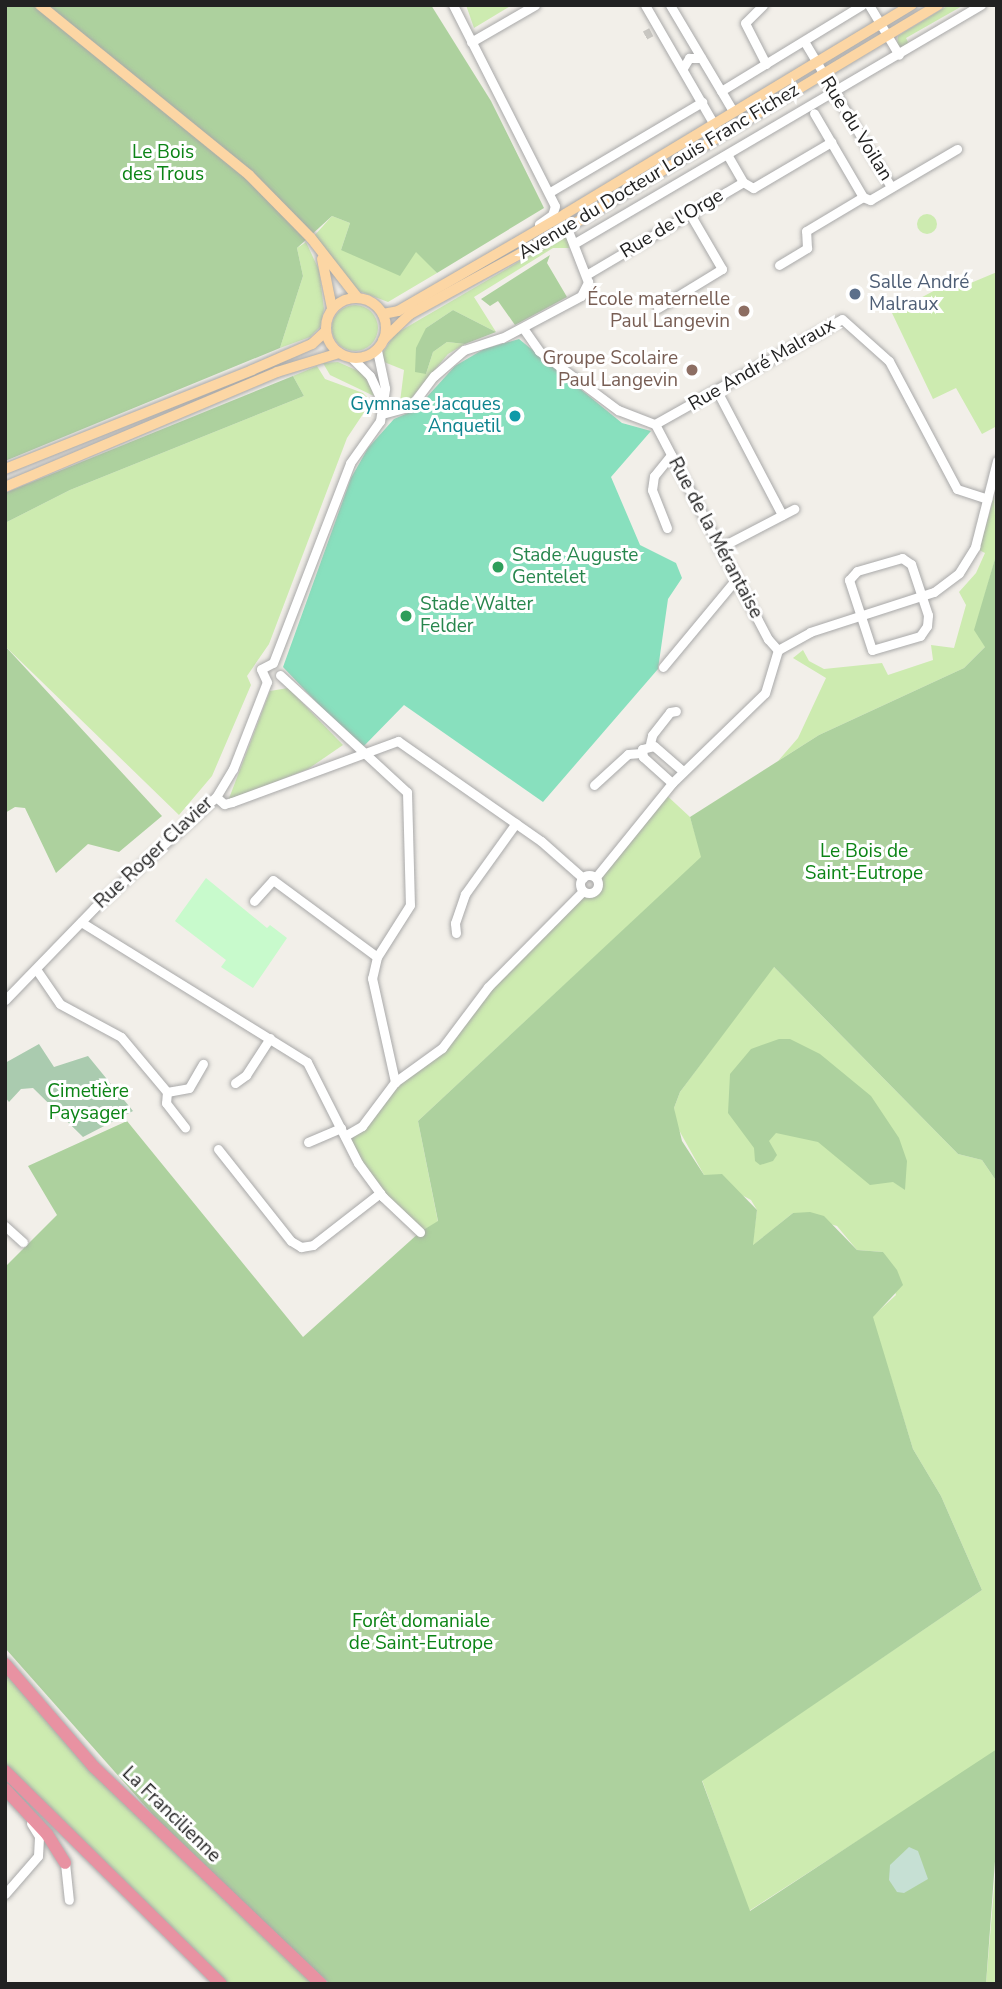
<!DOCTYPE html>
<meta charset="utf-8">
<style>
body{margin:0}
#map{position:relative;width:1002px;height:1989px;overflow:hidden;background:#f2efe9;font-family:"Nunito Sans",sans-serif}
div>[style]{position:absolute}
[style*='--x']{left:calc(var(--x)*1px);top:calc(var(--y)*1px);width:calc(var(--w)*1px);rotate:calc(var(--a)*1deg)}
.grass>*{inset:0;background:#cdebb0}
.round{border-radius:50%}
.forest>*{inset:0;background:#add19e}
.wetland>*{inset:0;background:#c6e0d4}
.cemetery>*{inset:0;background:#aacbaf}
.park>*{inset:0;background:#c8facc}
.pitch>*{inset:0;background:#88e0be}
.minor-tunnel>*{height:9px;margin-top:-4.5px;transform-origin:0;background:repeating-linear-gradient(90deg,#c8c6c1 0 9px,transparent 0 13.5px)}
.roads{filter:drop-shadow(0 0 2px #a9a9a9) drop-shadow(0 0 2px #a9a9a9)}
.minor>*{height:9px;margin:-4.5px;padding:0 4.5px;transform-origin:4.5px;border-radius:4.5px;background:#fff}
.minor>.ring{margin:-4.5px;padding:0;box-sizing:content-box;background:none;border:9px solid #fff;border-radius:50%}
.major>*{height:10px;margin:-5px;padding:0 5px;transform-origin:5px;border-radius:5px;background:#fcd6a4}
.major>.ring{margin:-5px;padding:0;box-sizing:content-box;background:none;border:10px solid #fcd6a4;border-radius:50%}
.highway>*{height:12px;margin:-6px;padding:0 6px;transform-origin:6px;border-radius:6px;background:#e892a2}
.dots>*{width:19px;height:19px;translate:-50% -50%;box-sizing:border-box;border:4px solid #fff;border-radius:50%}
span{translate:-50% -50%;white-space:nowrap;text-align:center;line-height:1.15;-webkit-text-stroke:6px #fff;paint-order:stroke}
.street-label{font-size:19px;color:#222}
.park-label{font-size:19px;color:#0c8416}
.service-label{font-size:19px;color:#4e5e75}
.left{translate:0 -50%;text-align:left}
.education-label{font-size:19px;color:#785e54}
.right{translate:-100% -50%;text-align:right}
.culture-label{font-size:19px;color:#0d838f}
.leisure-label{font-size:19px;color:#27864d}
.frame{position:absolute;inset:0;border:7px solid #222;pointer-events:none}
</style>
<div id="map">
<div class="grass">
<div style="clip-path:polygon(466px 5px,512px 5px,474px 28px)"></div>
<div style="clip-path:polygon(949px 5px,964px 5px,906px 38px,909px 44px,902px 48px,897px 45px,898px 36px)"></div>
<div class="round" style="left:917px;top:214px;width:20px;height:20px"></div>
<div style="clip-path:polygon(332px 216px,350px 223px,341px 250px,417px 251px,437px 273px,388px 302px,359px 291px,314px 236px)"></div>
<div style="clip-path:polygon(563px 236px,569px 236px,569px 248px,553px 248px,474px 297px,496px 332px,453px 310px,426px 328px,426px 374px,433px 352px,447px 342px,465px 344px,448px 354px,408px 402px,400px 402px,404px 370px,384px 362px,382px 354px,395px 334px)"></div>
<div style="clip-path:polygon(306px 242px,319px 270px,324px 309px,320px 327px,310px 337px,280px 348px,303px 276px,297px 248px)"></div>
<div style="clip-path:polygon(997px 272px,997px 426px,982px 434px,956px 388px,933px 399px,892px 313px,960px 277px,966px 285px)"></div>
<div class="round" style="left:332px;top:305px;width:46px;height:46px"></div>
<div style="clip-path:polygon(338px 362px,365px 374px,374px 396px,330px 375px,323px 363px)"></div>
<div style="clip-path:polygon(317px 366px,325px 379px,363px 393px,368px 398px,367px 408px,347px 438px,269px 644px,247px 676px,251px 685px,212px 776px,179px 815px,5px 646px,5px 523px,70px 490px,304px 396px,293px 376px)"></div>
<div style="clip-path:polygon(994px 497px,997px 552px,975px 630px,986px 646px,964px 668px,819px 735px,778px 761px,798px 738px,826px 678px,793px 658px,803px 650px,809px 661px,824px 669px,882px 663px,888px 675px,933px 660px,931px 645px,954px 648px,966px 605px,959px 592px,976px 573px,985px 553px,979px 550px)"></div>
<div style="clip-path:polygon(288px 688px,343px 745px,308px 769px,228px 801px,270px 691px)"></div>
<div style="clip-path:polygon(663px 792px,690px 817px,702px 857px,418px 1121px,438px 1222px,420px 1232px,383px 1197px,345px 1136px,434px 1053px,583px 891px,595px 891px,596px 877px)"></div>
<div style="clip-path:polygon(773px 966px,958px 1154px,982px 1160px,997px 1182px,997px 1751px,749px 1911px,702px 1780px,982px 1590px,941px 1496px,913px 1449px,872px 1317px,896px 1295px,883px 1252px,857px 1250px,837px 1226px,793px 1213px,752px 1246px,757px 1210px,751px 1200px,704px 1175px,675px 1123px,674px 1108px,680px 1092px)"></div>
<div style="clip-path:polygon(5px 1671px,315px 1984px,228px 1984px,76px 1838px,5px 1763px)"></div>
<div style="clip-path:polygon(997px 1853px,997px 1984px,986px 1984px)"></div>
</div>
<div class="forest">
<div style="clip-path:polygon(5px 5px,431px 5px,491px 101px,544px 208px,437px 273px,416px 252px,400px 276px,341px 250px,350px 223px,332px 216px,297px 248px,303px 276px,280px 348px,5px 461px)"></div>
<div style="clip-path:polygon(550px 255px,547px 263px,567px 297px,515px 325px,498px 301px,490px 306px,481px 299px)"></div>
<div style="clip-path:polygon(453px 310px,496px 332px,465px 344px,447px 342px,433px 352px,426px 374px,415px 372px,416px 348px,426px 328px)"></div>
<div style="clip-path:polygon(293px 376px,304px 396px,70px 490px,5px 523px,5px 493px)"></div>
<div style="clip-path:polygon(997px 552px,997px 1182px,982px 1160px,958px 1154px,774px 967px,680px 1092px,674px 1108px,682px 1141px,704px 1175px,722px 1174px,757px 1210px,753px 1245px,793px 1213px,810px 1212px,824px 1216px,857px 1250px,883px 1252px,897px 1270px,903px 1285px,873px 1317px,913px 1449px,941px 1496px,982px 1590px,702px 1781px,750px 1911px,997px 1749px,997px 1834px,986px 1984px,330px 1984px,169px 1833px,5px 1648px,5px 1267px,57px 1215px,28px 1166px,127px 1121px,303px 1337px,420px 1232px,438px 1221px,418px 1121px,701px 857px,690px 817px,819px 735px,964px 668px,985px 647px,974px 630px)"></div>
<div style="clip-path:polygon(5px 646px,162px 816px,119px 852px,88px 844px,56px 873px,25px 808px,15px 807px,5px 813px)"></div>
<div style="clip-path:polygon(779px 1039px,790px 1039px,820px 1054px,871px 1096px,899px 1138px,907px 1161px,905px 1190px,893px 1182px,870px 1185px,818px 1142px,776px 1133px,769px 1141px,777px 1155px,773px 1161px,760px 1165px,755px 1161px,754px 1148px,728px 1113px,730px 1074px,751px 1049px)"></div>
</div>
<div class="wetland">
<div style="clip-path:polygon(909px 1847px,918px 1851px,928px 1879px,904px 1893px,897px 1892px,889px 1880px,890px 1865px)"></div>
</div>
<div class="cemetery">
<div style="clip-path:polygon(39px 1044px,54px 1067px,88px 1056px,133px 1111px,83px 1137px,33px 1088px,21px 1089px,9px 1102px,5px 1097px,5px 1063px)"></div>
</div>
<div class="park">
<div style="clip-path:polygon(206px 878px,267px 928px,270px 925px,287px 938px,253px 988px,221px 967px,226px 960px,175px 921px)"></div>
</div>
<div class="pitch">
<div style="clip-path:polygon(519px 339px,622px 423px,651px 431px,611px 477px,640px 545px,676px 563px,682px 578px,668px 599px,658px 669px,543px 802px,404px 705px,361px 749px,283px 667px,351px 478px,368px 448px,394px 419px,415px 410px,455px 366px,484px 349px)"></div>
</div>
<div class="minor-tunnel">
<div style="--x:645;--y:35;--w:7;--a:-27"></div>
</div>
<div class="roads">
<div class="minor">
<div style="--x:453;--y:5;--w:225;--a:63.1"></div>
<div style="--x:555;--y:206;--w:9;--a:108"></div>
<div style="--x:552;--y:215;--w:16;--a:145"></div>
<div style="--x:645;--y:5;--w:136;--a:60"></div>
<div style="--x:670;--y:5;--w:123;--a:59.3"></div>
<div style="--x:763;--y:5;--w:25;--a:135"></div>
<div style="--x:745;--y:23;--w:46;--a:62.9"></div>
<div style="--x:869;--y:5;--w:58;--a:59"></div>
<div style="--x:804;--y:41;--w:170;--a:59.2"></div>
<div style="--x:471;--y:42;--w:74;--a:-30"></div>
<div style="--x:683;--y:68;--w:12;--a:-59"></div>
<div style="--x:689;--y:58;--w:12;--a:0"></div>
<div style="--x:721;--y:91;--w:165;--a:-31.4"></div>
<div style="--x:728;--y:156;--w:30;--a:60"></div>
<div style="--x:550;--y:192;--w:177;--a:-30.6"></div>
<div style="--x:863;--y:197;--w:8;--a:23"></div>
<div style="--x:870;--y:200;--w:101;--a:-30.4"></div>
<div style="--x:575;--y:243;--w:471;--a:-30.4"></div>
<div style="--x:779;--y:265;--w:33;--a:-31"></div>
<div style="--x:807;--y:248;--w:17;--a:-93"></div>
<div style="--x:806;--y:231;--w:66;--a:-30.8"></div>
<div style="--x:863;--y:197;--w:97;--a:-120.3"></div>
<div style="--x:586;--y:275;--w:182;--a:-30.6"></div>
<div style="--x:743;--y:182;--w:12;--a:31"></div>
<div style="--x:753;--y:188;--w:91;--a:-30.5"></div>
<div style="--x:658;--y:308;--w:75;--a:-31.4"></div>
<div style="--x:722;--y:269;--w:64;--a:-120.2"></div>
<div style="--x:523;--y:328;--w:28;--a:55"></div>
<div style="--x:539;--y:351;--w:99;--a:36.8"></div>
<div style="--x:618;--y:410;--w:40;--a:21"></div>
<div style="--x:655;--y:424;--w:214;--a:-29.3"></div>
<div style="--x:842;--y:319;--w:63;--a:41.8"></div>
<div style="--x:889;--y:361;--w:145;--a:62"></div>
<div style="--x:957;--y:489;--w:32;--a:18"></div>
<div style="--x:352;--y:358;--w:25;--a:45"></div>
<div style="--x:370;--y:376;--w:29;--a:65"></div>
<div style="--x:717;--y:391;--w:140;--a:62.3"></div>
<div style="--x:382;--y:414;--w:30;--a:-15"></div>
<div style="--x:411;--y:406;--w:38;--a:-53"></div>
<div style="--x:434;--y:376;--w:40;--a:-41"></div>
<div style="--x:464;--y:350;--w:40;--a:-18"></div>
<div style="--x:502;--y:338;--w:89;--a:-28"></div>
<div style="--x:581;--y:296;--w:16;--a:-63"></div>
<div style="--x:588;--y:282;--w:58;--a:-111.3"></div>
<div style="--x:655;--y:424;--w:243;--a:62.3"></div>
<div style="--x:768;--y:639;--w:15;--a:48"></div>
<div style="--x:667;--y:528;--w:41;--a:-111.5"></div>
<div style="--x:652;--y:490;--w:14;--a:-82"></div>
<div style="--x:654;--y:476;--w:27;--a:-51"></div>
<div style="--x:719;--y:548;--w:85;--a:-27.5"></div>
<div style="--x:902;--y:558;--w:11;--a:34"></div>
<div style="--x:911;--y:564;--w:54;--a:71.6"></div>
<div style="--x:928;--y:615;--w:11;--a:95"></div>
<div style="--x:927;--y:626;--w:12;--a:125"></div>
<div style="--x:920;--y:636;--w:50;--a:163.7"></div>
<div style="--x:872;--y:650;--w:74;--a:-108.2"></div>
<div style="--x:849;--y:580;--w:12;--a:-48"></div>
<div style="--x:857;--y:571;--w:47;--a:-16.1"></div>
<div style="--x:273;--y:663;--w:214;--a:-68.9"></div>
<div style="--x:350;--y:463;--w:52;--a:-54.5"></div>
<div style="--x:380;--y:421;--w:33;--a:-81"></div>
<div style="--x:385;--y:388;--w:40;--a:-102"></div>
<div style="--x:663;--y:667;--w:114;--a:-50.3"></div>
<div style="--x:280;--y:675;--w:173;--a:42.7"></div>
<div style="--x:407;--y:792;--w:113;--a:88.5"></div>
<div style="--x:410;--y:905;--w:62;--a:122.4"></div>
<div style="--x:377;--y:957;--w:22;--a:103"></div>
<div style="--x:372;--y:978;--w:107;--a:77.5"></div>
<div style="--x:395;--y:1082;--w:55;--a:126.9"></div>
<div style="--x:362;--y:1126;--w:20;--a:150"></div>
<div style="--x:267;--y:682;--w:14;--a:-115"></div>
<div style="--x:261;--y:669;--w:13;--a:-27"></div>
<div style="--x:650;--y:744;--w:9;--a:-77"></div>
<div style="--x:652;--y:735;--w:29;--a:-52"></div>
<div style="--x:670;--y:712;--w:6;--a:-9"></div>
<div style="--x:672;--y:783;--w:39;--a:-138"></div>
<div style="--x:643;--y:757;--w:8;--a:-97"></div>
<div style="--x:642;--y:749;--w:12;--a:-14"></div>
<div style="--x:654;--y:746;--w:38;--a:41"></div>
<div style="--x:594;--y:785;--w:46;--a:-42.4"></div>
<div style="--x:628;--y:754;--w:13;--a:-4"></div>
<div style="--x:216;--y:797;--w:11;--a:41"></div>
<div style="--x:224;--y:804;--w:8;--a:-14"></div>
<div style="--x:232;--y:802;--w:177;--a:-20.2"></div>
<div style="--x:398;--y:741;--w:174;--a:35"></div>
<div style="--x:541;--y:841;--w:56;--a:41.4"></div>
<div class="ring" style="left:580px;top:875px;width:9px;height:9px"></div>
<div style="--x:596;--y:877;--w:121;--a:-51"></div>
<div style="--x:672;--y:783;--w:129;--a:-44.1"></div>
<div style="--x:765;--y:693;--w:45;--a:-73.2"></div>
<div style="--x:778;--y:650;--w:37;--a:-29"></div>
<div style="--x:810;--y:632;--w:130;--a:-17.9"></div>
<div style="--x:934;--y:592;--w:31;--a:-37"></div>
<div style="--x:959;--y:573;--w:31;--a:-58"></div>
<div style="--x:975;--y:547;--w:89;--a:-75.7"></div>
<div style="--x:254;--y:901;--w:28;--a:-48"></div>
<div style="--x:273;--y:880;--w:129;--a:36.5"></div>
<div style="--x:81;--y:922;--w:266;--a:31.8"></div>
<div style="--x:307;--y:1062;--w:113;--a:63.2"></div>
<div style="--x:358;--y:1163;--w:42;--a:53.7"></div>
<div style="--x:383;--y:1197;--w:51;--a:43.4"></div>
<div style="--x:456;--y:933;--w:10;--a:-96"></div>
<div style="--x:455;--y:923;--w:31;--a:-71"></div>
<div style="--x:465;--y:894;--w:87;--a:-54.3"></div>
<div style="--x:36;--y:969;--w:42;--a:55.6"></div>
<div style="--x:60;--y:1004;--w:69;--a:28.4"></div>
<div style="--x:121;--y:1037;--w:72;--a:50.1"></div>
<div style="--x:167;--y:1092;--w:22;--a:-10"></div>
<div style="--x:189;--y:1088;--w:28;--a:-60"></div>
<div style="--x:5;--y:1000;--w:128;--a:-45.9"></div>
<div style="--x:94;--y:908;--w:165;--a:-42.3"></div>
<div style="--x:216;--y:797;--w:33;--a:-59"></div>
<div style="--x:233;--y:769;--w:93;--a:-68.7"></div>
<div style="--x:395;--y:1082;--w:58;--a:-35.9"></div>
<div style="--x:442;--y:1048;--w:76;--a:-53"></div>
<div style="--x:488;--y:987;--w:135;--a:-45.3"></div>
<div style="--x:235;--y:1083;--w:14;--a:-36"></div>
<div style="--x:246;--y:1075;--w:44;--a:-57"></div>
<div style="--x:167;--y:1092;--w:11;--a:95"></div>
<div style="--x:166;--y:1103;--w:31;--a:52"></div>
<div style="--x:308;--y:1142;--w:36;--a:-23"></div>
<div style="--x:218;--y:1149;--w:117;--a:51.6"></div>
<div style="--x:291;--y:1241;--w:12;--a:31"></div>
<div style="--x:301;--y:1247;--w:12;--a:-9"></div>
<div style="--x:313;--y:1245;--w:85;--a:-37.8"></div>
<div style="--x:5;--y:1226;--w:24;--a:42"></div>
<div style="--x:65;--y:1863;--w:37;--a:84"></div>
<div style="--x:5;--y:1894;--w:50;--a:-49"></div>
<div style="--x:38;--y:1856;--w:20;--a:-87"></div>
<div style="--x:39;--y:1836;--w:15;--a:-122"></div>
</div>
<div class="major">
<div style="--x:40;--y:5;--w:269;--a:39.1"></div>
<div style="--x:249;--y:175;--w:88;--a:45.5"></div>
<div style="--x:311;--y:238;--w:75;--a:52.1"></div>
<div style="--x:322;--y:259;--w:50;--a:78.5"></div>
<div class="ring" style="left:326px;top:298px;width:50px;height:50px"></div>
<div style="--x:383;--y:314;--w:15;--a:-11"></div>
<div style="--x:398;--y:311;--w:193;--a:-30.1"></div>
<div style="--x:565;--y:214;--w:405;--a:-31.1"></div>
<div style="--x:383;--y:340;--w:37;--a:-44"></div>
<div style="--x:410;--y:314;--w:179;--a:-28.7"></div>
<div style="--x:567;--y:228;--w:433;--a:-31"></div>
<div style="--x:5;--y:469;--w:266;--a:-21.8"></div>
<div style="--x:252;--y:370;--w:65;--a:-23.4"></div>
<div style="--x:312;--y:344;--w:18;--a:-43"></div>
<div style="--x:5;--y:487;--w:295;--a:-22.9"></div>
<div style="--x:277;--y:372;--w:65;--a:-17"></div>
</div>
<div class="highway">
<div style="--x:5;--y:1664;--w:136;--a:49.2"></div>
<div style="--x:94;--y:1767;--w:314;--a:43.7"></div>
<div style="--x:5;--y:1771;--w:303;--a:44.6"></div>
<div style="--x:5;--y:1789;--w:62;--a:47"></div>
<div style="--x:47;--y:1834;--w:34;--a:58"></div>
</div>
</div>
<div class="dots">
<div style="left:855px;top:294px;background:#5c6f8a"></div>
<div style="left:744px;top:311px;background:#8d6e63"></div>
<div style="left:692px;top:370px;background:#8d6e63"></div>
<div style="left:515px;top:416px;background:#0f9aa8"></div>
<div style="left:498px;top:567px;background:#2e9e5b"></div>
<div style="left:406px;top:616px;background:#2e9e5b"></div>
</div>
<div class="street-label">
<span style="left:856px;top:129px;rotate:58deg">Rue du Voilan</span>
<span style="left:659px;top:172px;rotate:-31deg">Avenue du Docteur Louis Franc Fichez</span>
<span style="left:672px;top:224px;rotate:-31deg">Rue de l'Orge</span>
<span style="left:762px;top:365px;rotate:-30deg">Rue André Malraux</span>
<span style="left:715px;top:538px;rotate:62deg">Rue de la Mérantaise</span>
<span style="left:154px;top:853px;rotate:-43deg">Rue Roger Clavier</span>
<span style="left:171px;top:1815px;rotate:44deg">La Francilienne</span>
</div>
<div class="park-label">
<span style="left:163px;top:164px">Le Bois<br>des Trous</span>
<span style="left:864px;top:863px">Le Bois de<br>Saint-Eutrope</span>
<span style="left:88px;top:1103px">Cimetière<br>Paysager</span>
<span style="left:421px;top:1633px">Forêt domaniale<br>de Saint-Eutrope</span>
</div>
<div class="service-label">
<span class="left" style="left:869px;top:294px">Salle André<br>Malraux</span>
</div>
<div class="education-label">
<span class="right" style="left:730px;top:311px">École maternelle<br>Paul Langevin</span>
<span class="right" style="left:678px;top:370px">Groupe Scolaire<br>Paul Langevin</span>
</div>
<div class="culture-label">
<span class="right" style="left:501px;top:416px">Gymnase Jacques<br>Anquetil</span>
</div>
<div class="leisure-label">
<span class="left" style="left:512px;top:567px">Stade Auguste<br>Gentelet</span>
<span class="left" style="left:420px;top:616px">Stade Walter<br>Felder</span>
</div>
<div class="frame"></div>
</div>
